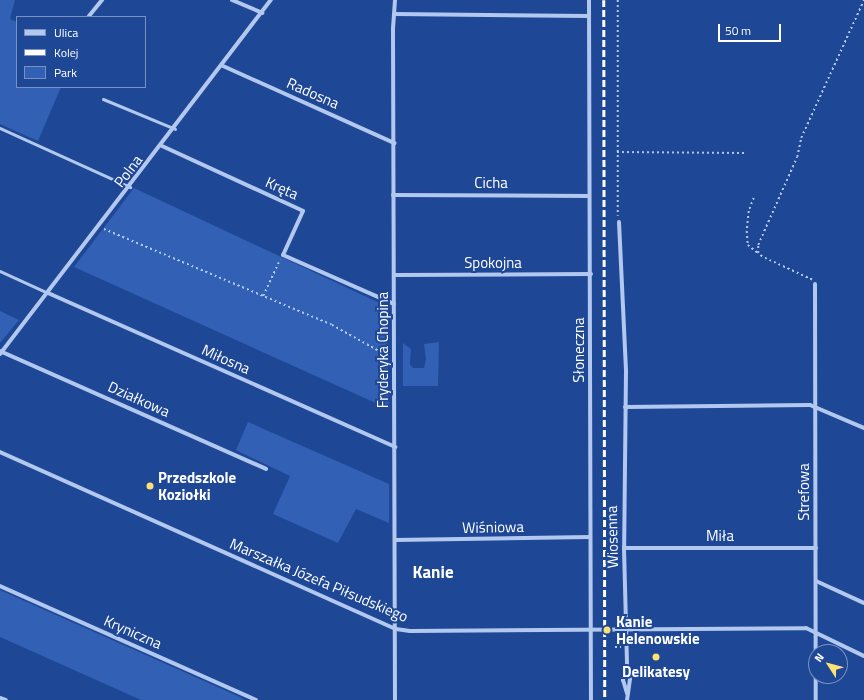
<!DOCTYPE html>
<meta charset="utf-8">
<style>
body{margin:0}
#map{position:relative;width:864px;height:700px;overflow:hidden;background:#1e4796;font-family:"Titillium Web",sans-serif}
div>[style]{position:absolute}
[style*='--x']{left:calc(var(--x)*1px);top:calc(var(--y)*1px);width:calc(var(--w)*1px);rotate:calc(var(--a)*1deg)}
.green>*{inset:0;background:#3260b4}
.path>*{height:1.5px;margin-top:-0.75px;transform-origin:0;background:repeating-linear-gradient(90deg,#b2c8ef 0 2px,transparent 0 5px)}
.service>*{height:3px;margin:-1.5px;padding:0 1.5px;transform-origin:1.5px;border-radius:1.5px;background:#b2c8ef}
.minor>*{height:4px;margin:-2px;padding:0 2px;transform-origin:2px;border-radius:2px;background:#b2c8ef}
.rail>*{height:2.5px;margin-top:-1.25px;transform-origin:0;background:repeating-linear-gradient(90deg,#fff 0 7px,transparent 0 10px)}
.dots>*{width:11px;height:11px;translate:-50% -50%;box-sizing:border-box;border:2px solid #1e4796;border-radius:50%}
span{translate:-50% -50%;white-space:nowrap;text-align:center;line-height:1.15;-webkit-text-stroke:4px #1e4796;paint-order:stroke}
.street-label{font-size:15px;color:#fff}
.poi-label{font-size:15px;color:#fff;font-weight:700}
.left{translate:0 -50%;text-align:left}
.quarter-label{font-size:17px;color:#fff;font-weight:700}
.legend{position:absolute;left:16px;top:16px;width:130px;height:72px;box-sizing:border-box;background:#1e4796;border:1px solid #7891c0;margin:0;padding:5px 7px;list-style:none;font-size:12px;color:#fff}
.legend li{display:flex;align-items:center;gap:8px;height:20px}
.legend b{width:20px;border:1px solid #7891c0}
.north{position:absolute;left:808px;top:644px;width:40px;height:40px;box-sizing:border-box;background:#1e4796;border:1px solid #7891c0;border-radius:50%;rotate:306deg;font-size:11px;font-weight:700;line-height:16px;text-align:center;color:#fff}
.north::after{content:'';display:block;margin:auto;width:14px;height:18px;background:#fde271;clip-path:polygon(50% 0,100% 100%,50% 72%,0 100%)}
.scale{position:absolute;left:718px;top:24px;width:63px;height:18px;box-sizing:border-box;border:2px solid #fff;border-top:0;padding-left:5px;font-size:12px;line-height:14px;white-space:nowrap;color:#fff;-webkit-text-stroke:3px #1e4796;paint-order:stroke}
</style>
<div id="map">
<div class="green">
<div style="clip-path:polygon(0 0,15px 0,10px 19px,17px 22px,17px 87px,61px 87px,38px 141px,0 124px)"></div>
<div style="clip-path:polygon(134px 188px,386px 306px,389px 409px,74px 267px)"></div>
<div style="clip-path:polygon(0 311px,19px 320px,0 343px)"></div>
<div style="clip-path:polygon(439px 342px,438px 386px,403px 386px,403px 343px,411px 349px,410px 364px,413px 368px,424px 368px,426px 359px,424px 344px)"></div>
<div style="clip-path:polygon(248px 422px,389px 484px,389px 523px,356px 509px,338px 543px,273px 514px,290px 476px,236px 450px)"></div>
<div style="clip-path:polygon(0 590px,240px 697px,244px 700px,141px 700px,0 637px)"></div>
</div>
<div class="path">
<div style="--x:618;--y:0;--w:216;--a:90"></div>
<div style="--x:617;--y:152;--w:127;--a:0.5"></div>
<div style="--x:754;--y:198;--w:14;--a:111"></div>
<div style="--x:749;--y:211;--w:20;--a:96"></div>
<div style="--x:747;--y:231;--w:14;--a:86"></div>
<div style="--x:748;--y:245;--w:13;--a:39"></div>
<div style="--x:104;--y:229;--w:247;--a:22.8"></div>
<div style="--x:332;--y:325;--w:64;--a:29"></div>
<div style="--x:812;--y:280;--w:55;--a:-155.3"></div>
<div style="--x:762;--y:257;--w:6;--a:-135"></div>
<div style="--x:758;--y:253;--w:8;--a:-90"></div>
<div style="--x:758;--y:245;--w:96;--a:-66.1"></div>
<div style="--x:797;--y:157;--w:19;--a:-78"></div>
<div style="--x:801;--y:138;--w:152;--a:-65.5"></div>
<div style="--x:263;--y:296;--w:40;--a:-65"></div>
<div style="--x:615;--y:647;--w:6;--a:0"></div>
</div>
<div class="service">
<div style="--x:103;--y:99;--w:78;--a:22.6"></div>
<div style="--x:0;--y:128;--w:143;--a:24.4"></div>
<div style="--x:0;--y:271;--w:53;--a:24.6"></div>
</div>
<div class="minor">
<div style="--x:232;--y:0;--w:33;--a:23"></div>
<div style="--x:395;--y:0;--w:29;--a:94"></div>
<div style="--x:393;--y:29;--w:671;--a:89.83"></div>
<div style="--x:589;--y:0;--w:700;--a:89.84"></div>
<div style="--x:394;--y:14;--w:195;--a:0.6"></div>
<div style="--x:89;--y:16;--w:21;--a:-51"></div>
<div style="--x:223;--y:66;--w:188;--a:24.2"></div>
<div style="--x:162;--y:146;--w:155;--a:24.7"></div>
<div style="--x:303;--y:211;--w:48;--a:114.4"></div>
<div style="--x:283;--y:255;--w:121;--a:23.8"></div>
<div style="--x:393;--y:195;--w:196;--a:0.3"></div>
<div style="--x:619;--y:222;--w:148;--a:87.3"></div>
<div style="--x:626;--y:370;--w:178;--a:90.6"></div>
<div style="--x:624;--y:548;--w:118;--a:88.5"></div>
<div style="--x:627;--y:666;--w:13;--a:77"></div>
<div style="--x:630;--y:679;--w:21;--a:98"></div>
<div style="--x:395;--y:275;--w:196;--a:-0.3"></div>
<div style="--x:815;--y:284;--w:416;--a:89.9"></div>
<div style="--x:48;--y:293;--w:380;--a:23.9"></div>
<div style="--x:0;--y:351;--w:291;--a:23.9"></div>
<div style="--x:0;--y:354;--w:446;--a:-52.6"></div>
<div style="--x:625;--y:407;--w:185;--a:-0.6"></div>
<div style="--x:810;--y:405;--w:59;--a:23.1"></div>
<div style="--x:0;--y:452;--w:434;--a:24.1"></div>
<div style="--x:396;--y:629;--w:14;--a:8"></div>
<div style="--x:410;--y:631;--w:396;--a:-0.4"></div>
<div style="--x:806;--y:628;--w:64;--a:25.8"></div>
<div style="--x:395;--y:540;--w:195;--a:-0.9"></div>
<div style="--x:624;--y:548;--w:192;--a:0"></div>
<div style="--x:816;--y:581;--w:53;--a:24.6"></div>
<div style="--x:0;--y:586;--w:280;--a:24"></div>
<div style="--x:627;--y:666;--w:15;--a:106"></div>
<div style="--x:623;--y:680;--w:14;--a:73"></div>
<div style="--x:0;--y:698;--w:6;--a:18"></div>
</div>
<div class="rail">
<div style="--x:604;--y:0;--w:700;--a:89.92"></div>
</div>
<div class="dots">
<div style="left:150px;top:486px;background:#fde271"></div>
<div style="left:607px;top:630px;background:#fde271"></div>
<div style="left:656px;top:657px;background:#fde271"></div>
</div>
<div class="street-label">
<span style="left:313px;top:93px;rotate:24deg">Radosna</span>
<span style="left:128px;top:171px;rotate:-53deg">Polna</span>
<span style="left:491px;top:183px">Cicha</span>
<span style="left:282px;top:188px;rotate:24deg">Kręta</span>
<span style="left:493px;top:263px">Spokojna</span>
<span style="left:383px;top:350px;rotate:-90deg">Fryderyka Chopina</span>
<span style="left:579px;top:350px;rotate:-90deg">Słoneczna</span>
<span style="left:226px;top:359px;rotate:24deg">Miłosna</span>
<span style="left:139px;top:399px;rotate:24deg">Działkowa</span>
<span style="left:804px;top:492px;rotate:-90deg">Strefowa</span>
<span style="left:493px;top:527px;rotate:-1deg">Wiśniowa</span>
<span style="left:720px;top:536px">Miła</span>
<span style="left:612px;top:537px;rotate:-91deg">Wiosenna</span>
<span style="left:319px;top:580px;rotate:23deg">Marszałka Józefa Piłsudskiego</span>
<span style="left:133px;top:632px;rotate:24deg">Kryniczna</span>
</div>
<div class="poi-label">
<span class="left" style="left:158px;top:486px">Przedszkole<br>Koziołki</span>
<span class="left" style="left:616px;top:630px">Kanie<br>Helenowskie</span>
<span style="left:656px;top:672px">Delikatesy</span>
</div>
<div class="quarter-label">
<span style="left:433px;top:573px">Kanie</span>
</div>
<ul class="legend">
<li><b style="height:5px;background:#b2c8ef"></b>Ulica</li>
<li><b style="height:5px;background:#fff"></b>Kolej</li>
<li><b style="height:11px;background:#3260b4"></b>Park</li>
</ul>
<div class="north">N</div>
<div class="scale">50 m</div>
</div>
